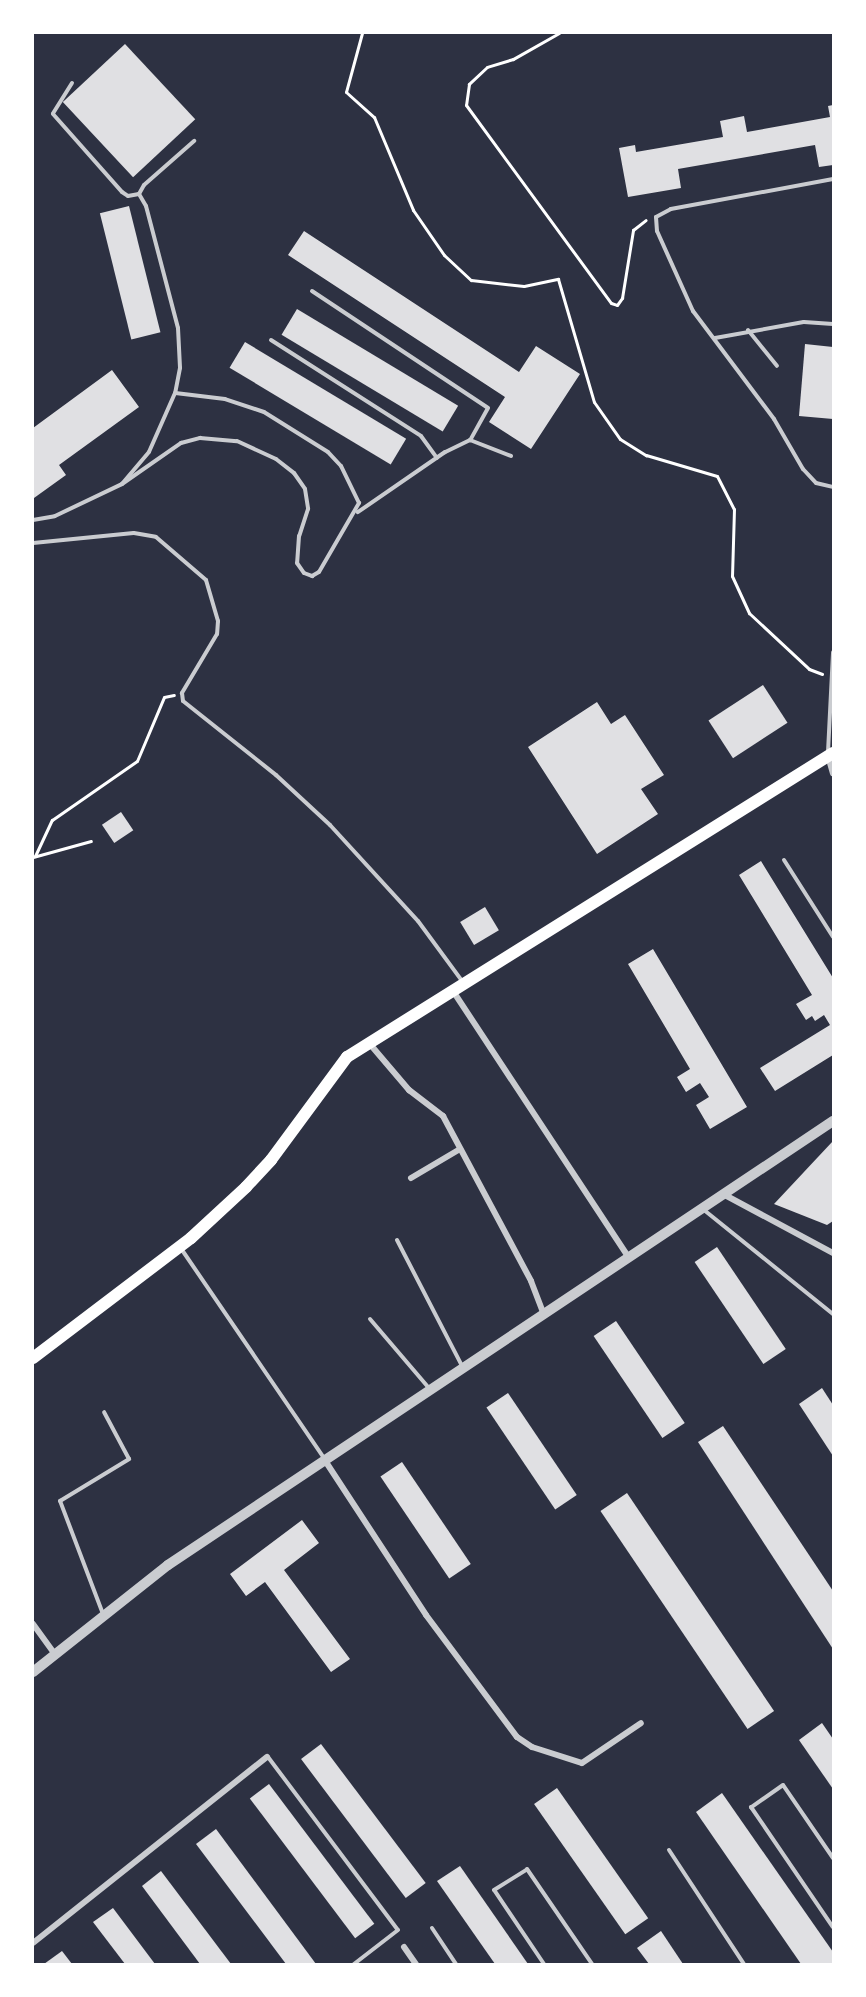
<!DOCTYPE html>
<style>
body{margin:0}
#map{position:relative;width:866px;height:1997px;overflow:hidden;background:#2d3142;font-family:Rubik,sans-serif}
div>[style]{position:absolute}
[style*='--x']{left:calc(var(--x)*1px);top:calc(var(--y)*1px);width:calc(var(--w)*1px);rotate:calc(var(--a)*1deg)}
.building>*{inset:0;background:#e0e0e3;transform-origin:0 0}
.path>*{height:3px;margin:-1.5px;padding:0 1.5px;transform-origin:1.5px;border-radius:1.5px;background:#fff}
.service>*{height:4px;margin:-2px;padding:0 2px;transform-origin:2px;border-radius:2px;background:#caccd0}
.minor>*{height:6px;margin:-3px;padding:0 3px;transform-origin:3px;border-radius:3px;background:#caccd0}
.tertiary>*{height:10px;margin:-5px;padding:0 5px;transform-origin:5px;border-radius:5px;background:#caccd0}
.secondary>*{height:12px;margin:-6px;padding:0 6px;transform-origin:6px;border-radius:6px;background:#fff}
span{translate:-50% -50%;white-space:nowrap;text-align:center;line-height:1.15;-webkit-text-stroke:4.5px #fff;paint-order:stroke}
.frame{position:absolute;inset:0;border:34px solid #fff;pointer-events:none}
</style>
<div id="map">
<div class="building">
<div style="left:125px;top:44px;width:103px;height:85px;rotate:47deg"></div>
<div style="clip-path:polygon(833px 105px,833px 165px,819px 167px,815px 145px,678px 169px,681px 188px,628px 197px,619px 148px,635px 145px,636px 152px,723px 137px,720px 121px,744px 116px,747px 132px,830px 117px,828px 106px)"></div>
<div style="left:129px;top:206px;width:130px;height:30px;rotate:76deg"></div>
<div style="clip-path:polygon(304px 231px,519px 372px,536px 346px,580px 374px,531px 449px,489px 422px,505px 397px,288px 255px)"></div>
<div style="left:297px;top:309px;width:188px;height:30px;rotate:31deg"></div>
<div style="left:245px;top:342px;width:188px;height:30px;rotate:31deg"></div>
<div style="clip-path:polygon(805px 344px,833px 347px,833px 419px,799px 416px)"></div>
<div style="clip-path:polygon(112px 370px,139px 407px,59px 465px,66px 475px,34px 498px,33px 428px)"></div>
<div style="left:763px;top:685px;width:45px;height:65px;rotate:57deg"></div>
<div style="clip-path:polygon(597px 702px,611px 724px,625px 715px,664px 775px,641px 789px,658px 814px,597px 854px,528px 747px)"></div>
<div style="left:121px;top:812px;width:22px;height:23px;rotate:56deg"></div>
<div style="clip-path:polygon(761px 861px,833px 978px,833px 1055px,775px 1091px,760px 1068px,830px 1025px,824px 1015px,815px 1021px,812px 1016px,806px 1020px,796px 1004px,812px 995px,739px 875px)"></div>
<div style="left:485px;top:907px;width:27px;height:29px;rotate:59deg"></div>
<div style="clip-path:polygon(653px 949px,747px 1107px,710px 1129px,696px 1105px,709px 1097px,700px 1083px,686px 1092px,677px 1077px,690px 1069px,628px 964px)"></div>
<div style="clip-path:polygon(833px 1141px,833px 1221px,827px 1225px,774px 1204px)"></div>
<div style="left:717px;top:1247px;width:123px;height:27px;rotate:56deg"></div>
<div style="left:616px;top:1321px;width:123px;height:27px;rotate:56deg"></div>
<div style="clip-path:polygon(822px 1388px,833px 1405px,833px 1456px,799px 1404px)"></div>
<div style="left:508px;top:1393px;width:123px;height:26px;rotate:56deg"></div>
<div style="clip-path:polygon(723px 1426px,833px 1591px,833px 1649px,698px 1442px)"></div>
<div style="left:402px;top:1462px;width:123px;height:26px;rotate:56deg"></div>
<div style="left:627px;top:1493px;width:263px;height:32px;rotate:56deg"></div>
<div style="clip-path:polygon(302px 1520px,319px 1543px,284px 1570px,350px 1659px,331px 1672px,265px 1582px,246px 1596px,230px 1574px)"></div>
<div style="clip-path:polygon(822px 1723px,833px 1739px,833px 1789px,799px 1740px)"></div>
<div style="left:321px;top:1744px;width:174px;height:25px;rotate:53deg"></div>
<div style="left:269px;top:1784px;width:175px;height:24px;rotate:53deg"></div>
<div style="left:557px;top:1788px;width:159px;height:28px;rotate:55deg"></div>
<div style="clip-path:polygon(722px 1793px,833px 1952px,833px 1964px,801px 1964px,696px 1812px)"></div>
<div style="clip-path:polygon(216px 1829px,316px 1964px,286px 1964px,196px 1844px)"></div>
<div style="clip-path:polygon(460px 1866px,528px 1964px,495px 1964px,437px 1881px)"></div>
<div style="clip-path:polygon(161px 1871px,231px 1964px,200px 1964px,142px 1886px)"></div>
<div style="clip-path:polygon(113px 1908px,155px 1964px,125px 1964px,93px 1922px)"></div>
<div style="clip-path:polygon(661px 1931px,683px 1964px,649px 1964px,637px 1948px)"></div>
<div style="clip-path:polygon(62px 1951px,72px 1964px,44px 1964px)"></div>
</div>
<div class="path">
<div style="--x:362;--y:33;--w:61;--a:105.2"></div>
<div style="--x:346;--y:92;--w:38;--a:42"></div>
<div style="--x:374;--y:117;--w:101;--a:67.2"></div>
<div style="--x:413;--y:210;--w:55;--a:55.4"></div>
<div style="--x:444;--y:255;--w:37;--a:43"></div>
<div style="--x:471;--y:280;--w:53;--a:6.5"></div>
<div style="--x:524;--y:286;--w:35;--a:-12"></div>
<div style="--x:558;--y:279;--w:128;--a:73.7"></div>
<div style="--x:594;--y:402;--w:45;--a:54.9"></div>
<div style="--x:620;--y:439;--w:31;--a:32"></div>
<div style="--x:646;--y:455;--w:74;--a:16.5"></div>
<div style="--x:717;--y:476;--w:37;--a:63"></div>
<div style="--x:734;--y:509;--w:67;--a:91.7"></div>
<div style="--x:732;--y:576;--w:41;--a:65.3"></div>
<div style="--x:749;--y:613;--w:82;--a:43"></div>
<div style="--x:809;--y:669;--w:14;--a:21"></div>
<div style="--x:559;--y:33;--w:53;--a:150.5"></div>
<div style="--x:513;--y:59;--w:27;--a:163"></div>
<div style="--x:487;--y:67;--w:25;--a:137"></div>
<div style="--x:469;--y:84;--w:21;--a:98"></div>
<div style="--x:466;--y:105;--w:245;--a:53.8"></div>
<div style="--x:611;--y:303;--w:6;--a:18"></div>
<div style="--x:617;--y:305;--w:9;--a:-54"></div>
<div style="--x:622;--y:298;--w:69;--a:-80.8"></div>
<div style="--x:633;--y:230;--w:16;--a:-38"></div>
<div style="--x:35;--y:856;--w:40;--a:-65"></div>
<div style="--x:52;--y:820;--w:103;--a:-34.8"></div>
<div style="--x:137;--y:761;--w:69;--a:-67.1"></div>
<div style="--x:164;--y:697;--w:10;--a:-11"></div>
<div style="--x:33;--y:857;--w:60;--a:-15.4"></div>
</div>
<div class="service">
<div style="--x:72;--y:83;--w:36;--a:122"></div>
<div style="--x:53;--y:114;--w:104;--a:48.5"></div>
<div style="--x:122;--y:192;--w:7;--a:34"></div>
<div style="--x:128;--y:196;--w:11;--a:-10"></div>
<div style="--x:139;--y:194;--w:14;--a:60"></div>
<div style="--x:146;--y:206;--w:126;--a:75.3"></div>
<div style="--x:178;--y:328;--w:40;--a:87.1"></div>
<div style="--x:180;--y:368;--w:25;--a:101"></div>
<div style="--x:175;--y:393;--w:64;--a:113.8"></div>
<div style="--x:149;--y:452;--w:42;--a:130.2"></div>
<div style="--x:122;--y:484;--w:72;--a:-34.8"></div>
<div style="--x:181;--y:443;--w:20;--a:-15"></div>
<div style="--x:200;--y:438;--w:37;--a:5"></div>
<div style="--x:237;--y:441;--w:43;--a:24.8"></div>
<div style="--x:276;--y:459;--w:23;--a:38"></div>
<div style="--x:294;--y:473;--w:19;--a:55"></div>
<div style="--x:305;--y:489;--w:20;--a:81"></div>
<div style="--x:308;--y:509;--w:28;--a:108"></div>
<div style="--x:299;--y:536;--w:27;--a:94"></div>
<div style="--x:297;--y:563;--w:12;--a:55"></div>
<div style="--x:304;--y:573;--w:9;--a:21"></div>
<div style="--x:312;--y:576;--w:8;--a:-30"></div>
<div style="--x:319;--y:572;--w:80;--a:-59.9"></div>
<div style="--x:359;--y:503;--w:41;--a:-115.9"></div>
<div style="--x:341;--y:466;--w:19;--a:-133"></div>
<div style="--x:328;--y:452;--w:75;--a:-148"></div>
<div style="--x:264;--y:412;--w:41;--a:-161.6"></div>
<div style="--x:225;--y:399;--w:50;--a:-173.2"></div>
<div style="--x:833;--y:179;--w:165;--a:169.5"></div>
<div style="--x:671;--y:209;--w:17;--a:152"></div>
<div style="--x:656;--y:217;--w:14;--a:86"></div>
<div style="--x:657;--y:231;--w:88;--a:65.8"></div>
<div style="--x:693;--y:311;--w:135;--a:53.1"></div>
<div style="--x:774;--y:419;--w:58;--a:59.9"></div>
<div style="--x:803;--y:469;--w:19;--a:47"></div>
<div style="--x:816;--y:483;--w:17;--a:13"></div>
<div style="--x:139;--y:194;--w:10;--a:-61"></div>
<div style="--x:144;--y:185;--w:67;--a:-41.3"></div>
<div style="--x:312;--y:291;--w:211;--a:33.6"></div>
<div style="--x:488;--y:408;--w:37;--a:119"></div>
<div style="--x:470;--y:440;--w:28;--a:154"></div>
<div style="--x:445;--y:452;--w:106;--a:145.4"></div>
<div style="--x:748;--y:330;--w:46;--a:51.1"></div>
<div style="--x:715;--y:338;--w:90;--a:-10.2"></div>
<div style="--x:804;--y:322;--w:29;--a:4"></div>
<div style="--x:271;--y:340;--w:178;--a:32.6"></div>
<div style="--x:421;--y:436;--w:27;--a:54"></div>
<div style="--x:470;--y:440;--w:44;--a:21.3"></div>
<div style="--x:33;--y:520;--w:22;--a:-10"></div>
<div style="--x:55;--y:516;--w:74;--a:-25.5"></div>
<div style="--x:33;--y:543;--w:101;--a:-5.7"></div>
<div style="--x:134;--y:533;--w:22;--a:10"></div>
<div style="--x:156;--y:537;--w:66;--a:40.7"></div>
<div style="--x:206;--y:580;--w:43;--a:73.7"></div>
<div style="--x:218;--y:621;--w:13;--a:94"></div>
<div style="--x:217;--y:634;--w:69;--a:120.7"></div>
<div style="--x:182;--y:693;--w:8;--a:83"></div>
<div style="--x:183;--y:701;--w:119;--a:38.5"></div>
<div style="--x:276;--y:775;--w:74;--a:42.8"></div>
<div style="--x:330;--y:825;--w:130;--a:47.5"></div>
<div style="--x:418;--y:921;--w:74;--a:53.7"></div>
<div style="--x:828;--y:752;--w:100;--a:-87.1"></div>
<div style="--x:784;--y:860;--w:91;--a:57.5"></div>
<div style="--x:704;--y:1210;--w:166;--a:38.9"></div>
<div style="--x:397;--y:1240;--w:142;--a:62.7"></div>
<div style="--x:180;--y:1247;--w:255;--a:55.7"></div>
<div style="--x:370;--y:1319;--w:91;--a:49.5"></div>
<div style="--x:103;--y:1614;--w:121;--a:-110.8"></div>
<div style="--x:60;--y:1501;--w:81;--a:-31.3"></div>
<div style="--x:129;--y:1459;--w:53;--a:-118"></div>
<div style="--x:268;--y:1757;--w:216;--a:53.1"></div>
<div style="--x:398;--y:1930;--w:56;--a:142.3"></div>
<div style="--x:669;--y:1850;--w:136;--a:56.7"></div>
<div style="--x:833;--y:1858;--w:88;--a:-124.4"></div>
<div style="--x:783;--y:1785;--w:39;--a:145"></div>
<div style="--x:751;--y:1807;--w:145;--a:55.7"></div>
<div style="--x:432;--y:1928;--w:43;--a:56.3"></div>
<div style="--x:544;--y:1964;--w:89;--a:-124"></div>
<div style="--x:494;--y:1890;--w:39;--a:-32"></div>
<div style="--x:527;--y:1869;--w:115;--a:55.6"></div>
</div>
<div class="minor">
<div style="--x:828;--y:756;--w:18;--a:74"></div>
<div style="--x:453;--y:991;--w:318;--a:56.6"></div>
<div style="--x:369;--y:1043;--w:62;--a:49.6"></div>
<div style="--x:409;--y:1090;--w:43;--a:37.4"></div>
<div style="--x:443;--y:1116;--w:187;--a:61.9"></div>
<div style="--x:531;--y:1281;--w:34;--a:69"></div>
<div style="--x:411;--y:1178;--w:57;--a:-30.6"></div>
<div style="--x:723;--y:1194;--w:125;--a:28.2"></div>
<div style="--x:324;--y:1459;--w:186;--a:56.8"></div>
<div style="--x:426;--y:1615;--w:152;--a:53.3"></div>
<div style="--x:517;--y:1737;--w:18;--a:34"></div>
<div style="--x:532;--y:1747;--w:52;--a:17.7"></div>
<div style="--x:582;--y:1763;--w:71;--a:-34.1"></div>
<div style="--x:33;--y:1624;--w:37;--a:54"></div>
<div style="--x:33;--y:1943;--w:299;--a:-38.5"></div>
<div style="--x:404;--y:1947;--w:21;--a:55"></div>
</div>
<div class="tertiary">
<div style="--x:33;--y:1672;--w:172;--a:-38.4"></div>
<div style="--x:168;--y:1565;--w:800;--a:-33.73"></div>
</div>
<div class="secondary">
<div style="--x:33;--y:1358;--w:198;--a:-37.2"></div>
<div style="--x:191;--y:1238;--w:75;--a:-42.8"></div>
<div style="--x:246;--y:1187;--w:37;--a:-47"></div>
<div style="--x:271;--y:1160;--w:128;--a:-53.6"></div>
<div style="--x:347;--y:1057;--w:573;--a:-32.03"></div>
</div>
<div class="frame"></div>
</div>
